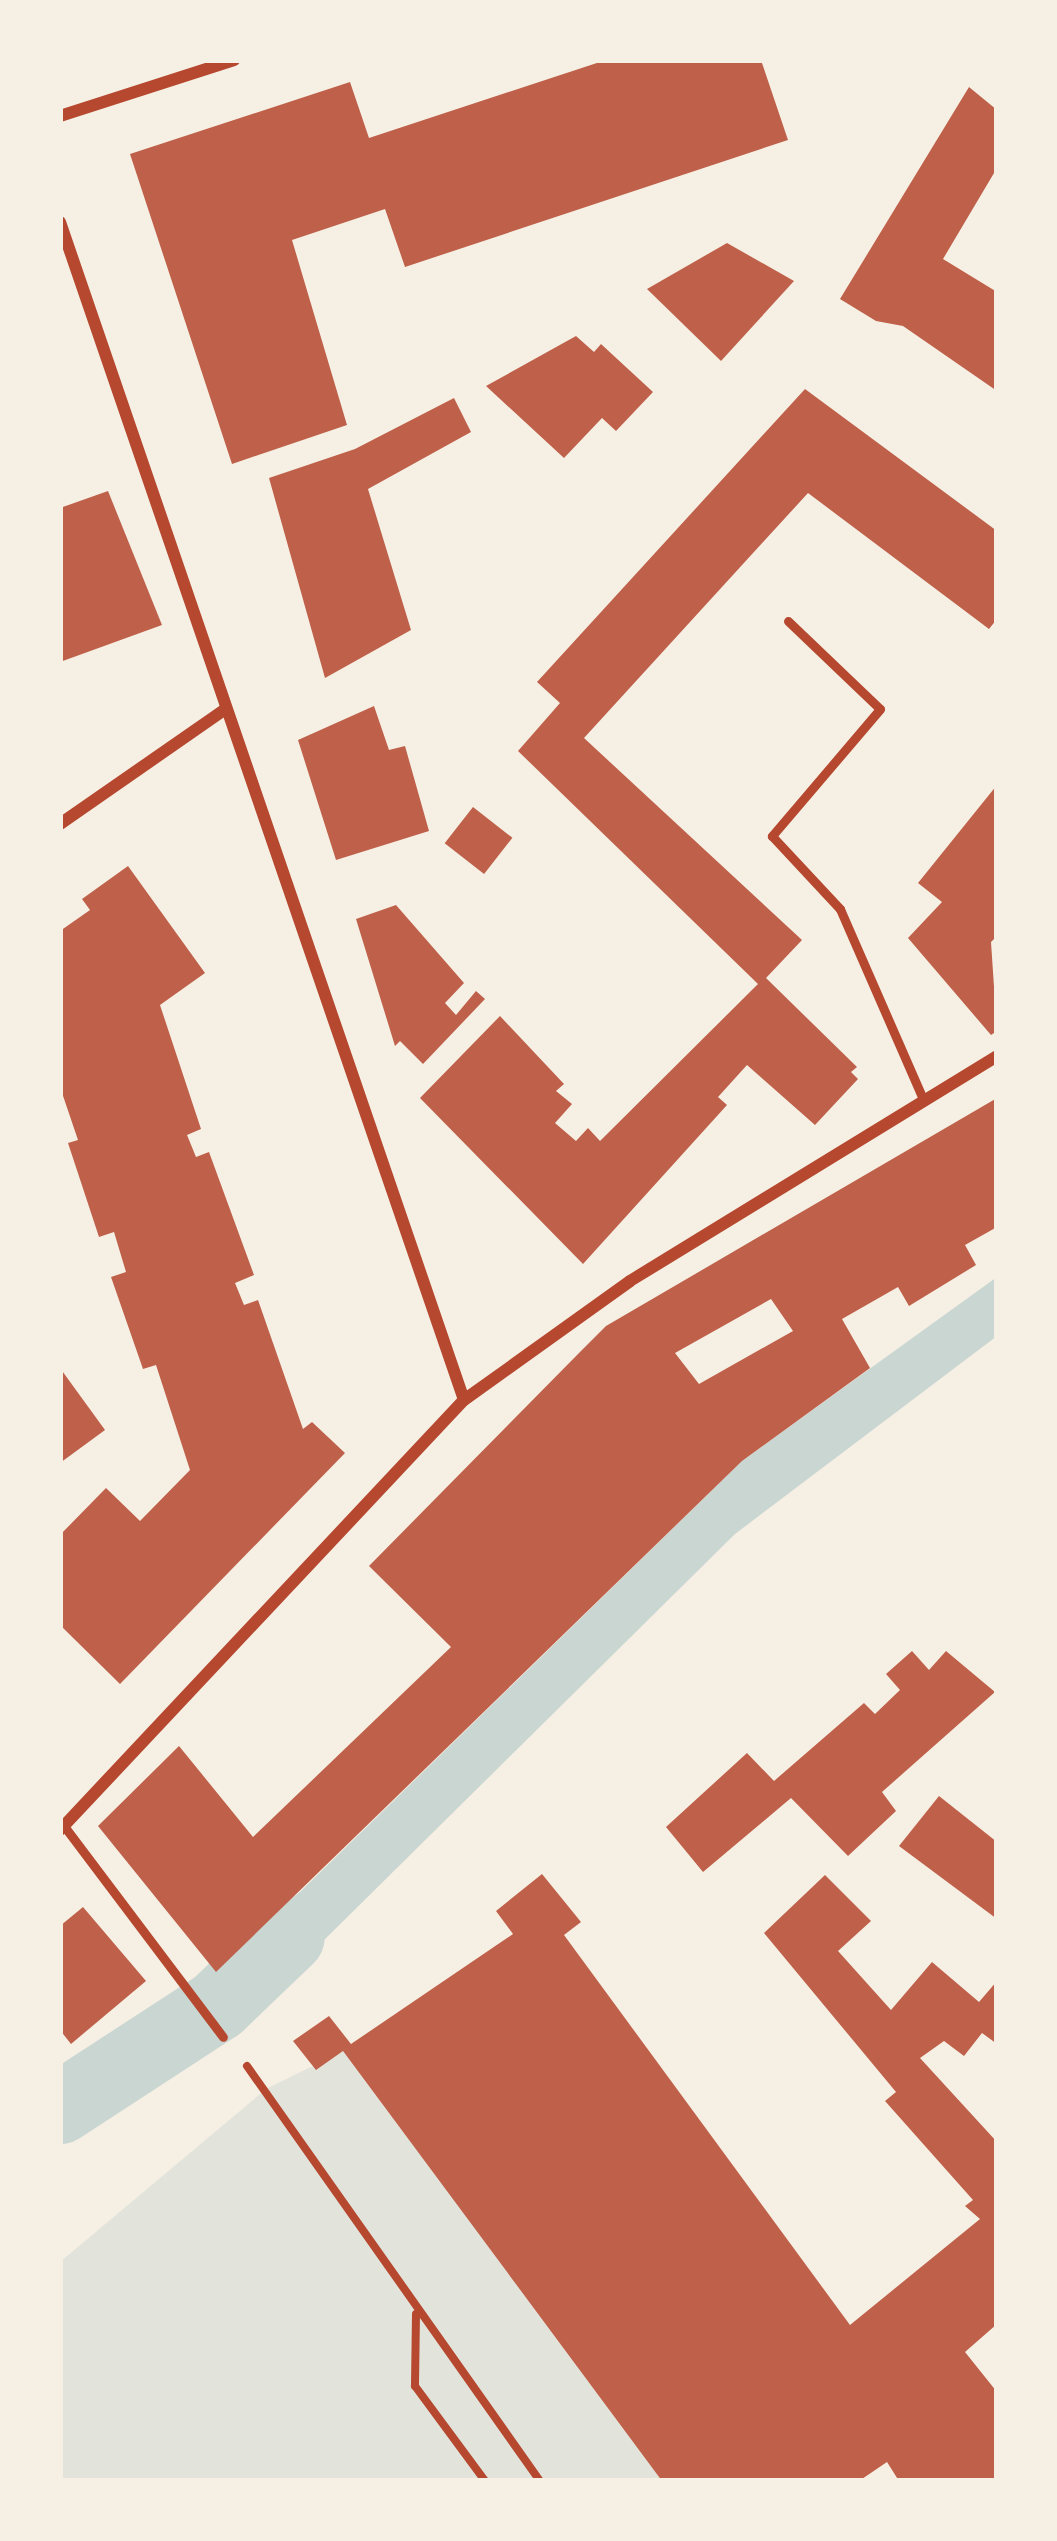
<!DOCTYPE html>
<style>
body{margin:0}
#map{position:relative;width:1057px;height:2541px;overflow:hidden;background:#f6efe4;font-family:"Work Sans",sans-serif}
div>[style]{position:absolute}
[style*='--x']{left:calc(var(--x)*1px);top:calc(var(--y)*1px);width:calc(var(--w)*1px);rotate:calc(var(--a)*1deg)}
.green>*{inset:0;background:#e2e4dc}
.water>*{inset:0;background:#c9d6d2}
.canal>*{height:72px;margin:-36px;padding:0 36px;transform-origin:36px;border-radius:36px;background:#c9d6d2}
.building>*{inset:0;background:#bf614a;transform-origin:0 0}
.path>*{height:8px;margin:-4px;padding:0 4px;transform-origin:4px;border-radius:4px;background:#b5482f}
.service>*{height:9px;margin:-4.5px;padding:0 4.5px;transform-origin:4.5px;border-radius:4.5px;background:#b5482f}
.minor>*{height:12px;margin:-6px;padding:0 6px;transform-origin:6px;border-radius:6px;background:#b5482f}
span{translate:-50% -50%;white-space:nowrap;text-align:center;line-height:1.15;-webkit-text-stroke:9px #f6efe4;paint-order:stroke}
.frame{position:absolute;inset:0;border:63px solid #f6efe4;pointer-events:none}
</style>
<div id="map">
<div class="green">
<div style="clip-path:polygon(343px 2051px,662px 2481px,60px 2481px,60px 2262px,266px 2089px)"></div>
</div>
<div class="water">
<div style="clip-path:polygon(997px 1277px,997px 1336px,735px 1534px,236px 2027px,200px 1982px,209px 1963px,300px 1892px,742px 1461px)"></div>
<div style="clip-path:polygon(174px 2003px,210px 2048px,60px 2142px,60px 2082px)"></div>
</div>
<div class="canal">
<div style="--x:60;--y:2108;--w:189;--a:-33.1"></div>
<div style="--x:218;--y:2005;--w:98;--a:-43.8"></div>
</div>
<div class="building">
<div style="clip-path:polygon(606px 60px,761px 60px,788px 140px,405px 267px,385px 209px,292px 240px,347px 425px,232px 464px,130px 154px,350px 82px,369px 138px)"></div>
<div style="clip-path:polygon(969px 87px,997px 110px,997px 168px,943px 259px,997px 292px,997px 391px,903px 326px,876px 321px,840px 299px)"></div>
<div style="clip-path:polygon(727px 243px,794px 281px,721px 361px,647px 289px)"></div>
<div style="clip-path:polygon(576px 336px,594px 352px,601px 344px,653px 392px,616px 431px,602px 418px,564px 458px,486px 386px)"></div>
<div style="clip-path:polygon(805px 389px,997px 531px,997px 619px,989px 629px,808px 493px,584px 738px,802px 940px,766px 978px,857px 1067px,851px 1072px,858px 1079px,815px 1125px,747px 1065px,718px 1097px,727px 1105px,583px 1264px,420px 1098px,500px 1016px,564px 1084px,556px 1091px,572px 1104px,555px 1123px,576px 1141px,588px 1128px,600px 1141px,758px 984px,518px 751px,560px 703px,537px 682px)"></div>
<div style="clip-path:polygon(454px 398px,471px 432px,368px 489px,411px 630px,325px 678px,269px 478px,355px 449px)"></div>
<div style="clip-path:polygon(108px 491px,162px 625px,60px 662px,60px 508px)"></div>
<div style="clip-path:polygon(374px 706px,389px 750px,405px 746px,429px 831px,336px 860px,298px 740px)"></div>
<div style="clip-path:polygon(997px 785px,997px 936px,991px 942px,997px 1031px,991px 1035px,908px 938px,942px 902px,918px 883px)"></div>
<div style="left:473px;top:807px;width:50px;height:46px;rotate:38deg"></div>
<div style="clip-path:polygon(128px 866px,205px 973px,160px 1005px,201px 1129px,187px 1135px,196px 1157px,209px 1152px,254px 1275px,235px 1283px,244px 1305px,258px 1300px,303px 1429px,312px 1422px,345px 1453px,120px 1684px,60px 1625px,60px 1535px,106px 1488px,140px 1521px,190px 1470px,156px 1365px,143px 1369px,111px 1277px,126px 1272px,114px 1232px,99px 1237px,68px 1143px,78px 1140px,60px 1087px,60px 931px,90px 910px,82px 899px)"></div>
<div style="clip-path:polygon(396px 905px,464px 983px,445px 1003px,456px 1015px,476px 991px,485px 999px,423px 1064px,400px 1041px,395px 1046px,356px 919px)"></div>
<div style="clip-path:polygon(evenodd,997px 1098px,997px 1227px,965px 1245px,976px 1265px,909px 1306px,898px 1287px,842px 1319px,870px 1368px,742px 1461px,216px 1972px,98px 1826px,179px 1746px,253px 1837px,451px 1647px,369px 1566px,580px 1352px,606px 1326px,997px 1098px,771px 1299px,793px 1331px,699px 1384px,675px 1353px,771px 1299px)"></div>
<div style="clip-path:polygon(60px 1368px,105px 1430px,60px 1463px)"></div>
<div style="clip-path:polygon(912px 1651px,929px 1670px,946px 1651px,995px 1692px,882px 1792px,896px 1811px,848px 1856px,791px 1798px,703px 1872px,666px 1827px,747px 1753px,774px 1781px,864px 1703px,875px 1714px,900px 1690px,886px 1674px)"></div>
<div style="clip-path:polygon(939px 1796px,997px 1842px,997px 1919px,899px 1846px)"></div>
<div style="clip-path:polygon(542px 1874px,581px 1922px,564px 1935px,850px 2325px,980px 2219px,965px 2206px,973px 2200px,885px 2101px,896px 2092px,764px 1933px,825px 1875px,871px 1921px,838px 1951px,891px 2010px,932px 1962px,979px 2002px,997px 1981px,997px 2044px,982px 2033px,964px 2056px,944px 2041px,920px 2058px,997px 2142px,997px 2324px,965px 2352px,997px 2392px,997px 2481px,899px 2481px,887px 2462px,859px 2481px,662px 2481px,343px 2051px,316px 2070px,293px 2041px,329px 2016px,351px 2044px,513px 1934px,496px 1911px)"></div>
<div style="clip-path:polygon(83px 1907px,146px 1981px,71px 2044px,60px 2030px,60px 1926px)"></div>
</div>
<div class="path">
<div style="--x:247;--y:2066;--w:508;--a:54.78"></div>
<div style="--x:416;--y:2314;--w:72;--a:90.8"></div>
<div style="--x:415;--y:2386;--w:118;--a:53.6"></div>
</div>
<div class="service">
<div style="--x:788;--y:621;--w:127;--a:43.7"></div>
<div style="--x:880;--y:709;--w:167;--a:130.4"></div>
<div style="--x:772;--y:836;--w:100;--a:47"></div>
<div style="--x:840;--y:909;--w:205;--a:66.4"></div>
<div style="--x:64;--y:1826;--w:264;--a:53"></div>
</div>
<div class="minor">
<div style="--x:60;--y:116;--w:183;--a:-17.8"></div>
<div style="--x:60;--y:222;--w:1245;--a:71.07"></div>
<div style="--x:60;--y:824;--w:200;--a:-34.8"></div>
<div style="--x:60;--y:1830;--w:590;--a:-46.79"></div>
<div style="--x:464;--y:1400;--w:204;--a:-35.6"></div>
<div style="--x:630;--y:1281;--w:430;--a:-31.5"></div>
</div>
<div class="frame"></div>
</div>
